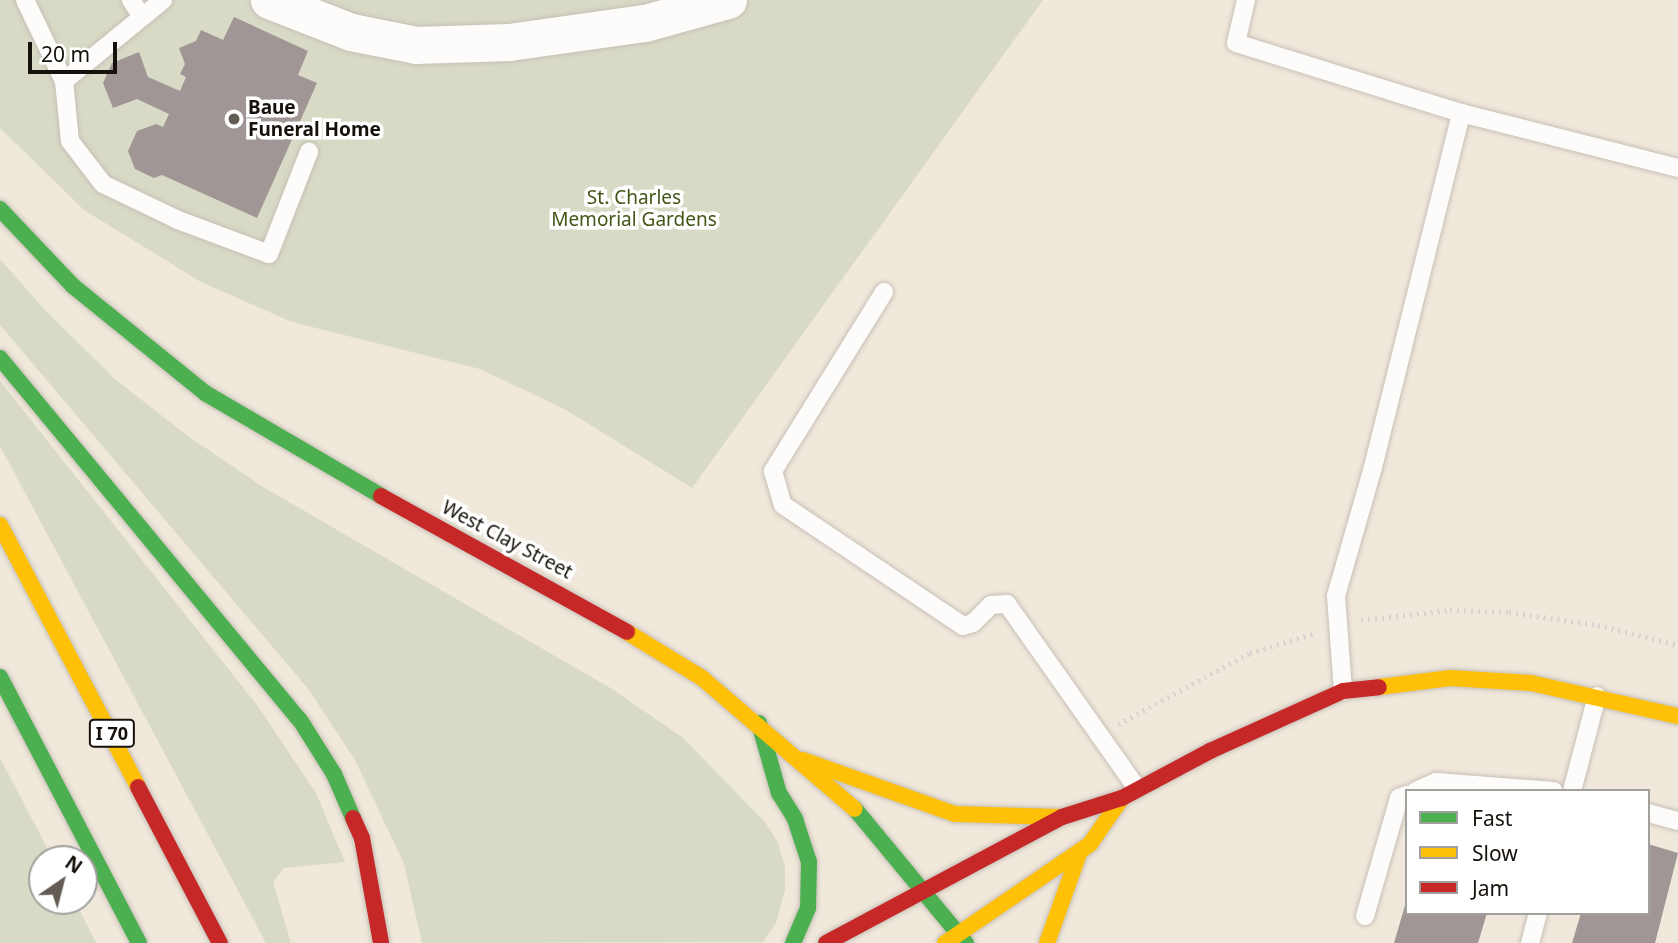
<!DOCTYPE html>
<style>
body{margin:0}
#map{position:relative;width:1678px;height:943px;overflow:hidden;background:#f0e8db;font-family:"Noto Sans",sans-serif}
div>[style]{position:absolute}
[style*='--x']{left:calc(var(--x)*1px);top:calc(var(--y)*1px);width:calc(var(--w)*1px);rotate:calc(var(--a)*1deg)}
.green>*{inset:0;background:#d8dac6}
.building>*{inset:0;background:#9f9695}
.path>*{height:4.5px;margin-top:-2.25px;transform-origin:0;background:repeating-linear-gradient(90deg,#d6d4d0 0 2px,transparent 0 7px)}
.roads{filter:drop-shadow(0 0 2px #c7c0b7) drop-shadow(0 0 2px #c7c0b7)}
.lane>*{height:18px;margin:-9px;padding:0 9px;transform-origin:9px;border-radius:9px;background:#fdfcfa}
.street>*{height:37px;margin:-18.5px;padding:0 18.5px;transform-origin:18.5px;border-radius:18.5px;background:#fdfcfa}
.fast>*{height:16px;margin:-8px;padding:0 8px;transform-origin:8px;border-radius:8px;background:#4caf50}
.slow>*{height:16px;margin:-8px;padding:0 8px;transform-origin:8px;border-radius:8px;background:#ffc107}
.jam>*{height:16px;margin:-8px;padding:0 8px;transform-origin:8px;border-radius:8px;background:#c62828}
.dots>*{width:19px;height:19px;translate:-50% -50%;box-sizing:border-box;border:4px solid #fff;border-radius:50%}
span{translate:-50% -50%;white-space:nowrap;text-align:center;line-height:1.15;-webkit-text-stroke:7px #fff;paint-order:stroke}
.shield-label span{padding:2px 5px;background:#fff;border:2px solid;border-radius:5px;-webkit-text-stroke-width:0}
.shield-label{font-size:18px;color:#16110a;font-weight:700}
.poi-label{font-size:19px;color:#16110a;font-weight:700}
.left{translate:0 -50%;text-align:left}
.park-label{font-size:19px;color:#435617}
.street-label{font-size:19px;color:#16110a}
.legend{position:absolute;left:1405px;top:789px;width:245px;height:126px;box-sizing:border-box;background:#fff;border:2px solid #a2a09d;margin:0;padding:9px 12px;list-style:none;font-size:21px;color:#16110a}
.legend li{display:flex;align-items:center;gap:14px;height:35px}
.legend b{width:35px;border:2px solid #a2a09d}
.north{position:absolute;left:28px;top:845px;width:70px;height:70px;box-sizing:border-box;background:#fff;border:2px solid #a2a09d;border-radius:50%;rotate:35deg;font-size:19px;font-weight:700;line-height:28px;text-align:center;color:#16110a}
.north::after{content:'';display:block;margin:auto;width:24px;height:32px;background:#625c53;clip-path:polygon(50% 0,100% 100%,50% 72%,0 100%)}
.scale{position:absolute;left:28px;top:42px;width:89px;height:32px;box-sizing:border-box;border:4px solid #16110a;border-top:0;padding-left:9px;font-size:21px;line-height:24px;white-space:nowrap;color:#16110a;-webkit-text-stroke:5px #fff;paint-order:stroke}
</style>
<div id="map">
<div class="green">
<div style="clip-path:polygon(0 0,1043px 0,692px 488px,566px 410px,480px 369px,292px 322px,201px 282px,84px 210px,0 128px)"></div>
<div style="clip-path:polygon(0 259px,45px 310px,116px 380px,188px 436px,263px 487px,612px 689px,682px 737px,765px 822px,778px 843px,785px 867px,785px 890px,776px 923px,763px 942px,422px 943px,404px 864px,355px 760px,309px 690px,0 325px)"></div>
<div style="clip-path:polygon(0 381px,257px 705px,316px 793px,345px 862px,284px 868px,273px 882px,291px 943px,266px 943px,0 446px)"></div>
<div style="clip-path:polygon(0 758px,53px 859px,42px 859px,42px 901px,75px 901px,96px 943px,0 943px)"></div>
</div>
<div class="building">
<div style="clip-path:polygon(234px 17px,308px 51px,298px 75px,317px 83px,257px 218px,162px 175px,154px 178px,135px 169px,128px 151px,137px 131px,156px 124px,163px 127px,169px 114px,137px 99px,113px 108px,103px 83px,112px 63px,139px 52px,148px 77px,180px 91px,186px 77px,180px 74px,185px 64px,179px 48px,196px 41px,201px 30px,223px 40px)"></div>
<div style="clip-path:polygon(1648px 844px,1678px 853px,1655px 943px,1572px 943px,1581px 913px,1648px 913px)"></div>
<div style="clip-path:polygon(1406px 902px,1407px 913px,1487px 913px,1478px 943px,1394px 943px)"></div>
</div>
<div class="path">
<div style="--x:1361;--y:620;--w:90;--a:-6.4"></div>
<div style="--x:1450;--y:610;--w:59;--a:1.9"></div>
<div style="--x:1509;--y:612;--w:90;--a:8.3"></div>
<div style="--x:1598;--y:625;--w:82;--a:14"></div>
<div style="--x:1118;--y:724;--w:150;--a:-28.3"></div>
<div style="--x:1250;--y:653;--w:68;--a:-17.1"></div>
</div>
<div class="roads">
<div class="lane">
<div style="--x:25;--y:0;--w:90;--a:64.3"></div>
<div style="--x:64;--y:81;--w:60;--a:84.3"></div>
<div style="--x:70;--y:141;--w:54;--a:52.5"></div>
<div style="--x:103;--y:184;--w:83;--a:25.6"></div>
<div style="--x:178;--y:220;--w:97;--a:20.5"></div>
<div style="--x:269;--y:254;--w:110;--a:-68.6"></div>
<div style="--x:131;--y:0;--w:20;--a:57"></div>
<div style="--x:1246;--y:0;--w:44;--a:103.1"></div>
<div style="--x:1236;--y:43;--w:236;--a:17.3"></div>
<div style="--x:1461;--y:113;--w:224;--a:14.2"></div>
<div style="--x:64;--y:81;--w:128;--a:-39.3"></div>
<div style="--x:884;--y:292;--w:211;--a:121.8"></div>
<div style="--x:773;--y:471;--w:35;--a:74"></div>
<div style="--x:783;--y:505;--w:217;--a:33.9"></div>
<div style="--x:963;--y:626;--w:10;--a:-17"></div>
<div style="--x:973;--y:623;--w:25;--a:-45"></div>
<div style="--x:991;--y:605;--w:16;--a:-4"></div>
<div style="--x:1007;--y:604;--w:225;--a:54.8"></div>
<div style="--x:1343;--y:691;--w:95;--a:-94.2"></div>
<div style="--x:1336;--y:596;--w:134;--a:-74"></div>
<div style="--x:1373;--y:467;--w:365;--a:-76"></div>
<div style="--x:1416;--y:791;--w:22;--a:-24"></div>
<div style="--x:1436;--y:782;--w:118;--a:4.4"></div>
<div style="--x:1572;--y:791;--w:98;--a:-75.3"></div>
<div style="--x:1648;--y:813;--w:31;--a:15"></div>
<div style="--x:1365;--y:916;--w:123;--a:-73.9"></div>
<div style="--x:1399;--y:798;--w:9;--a:-21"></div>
<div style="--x:1530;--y:943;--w:31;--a:-75"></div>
</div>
<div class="street">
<div style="--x:269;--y:0;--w:88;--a:21.3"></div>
<div style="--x:351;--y:32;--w:66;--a:11.3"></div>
<div style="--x:416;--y:45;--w:93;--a:-1.8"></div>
<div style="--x:509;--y:42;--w:137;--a:-8"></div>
<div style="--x:645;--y:23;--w:86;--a:-15.5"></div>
</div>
<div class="fast">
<div style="--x:0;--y:209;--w:106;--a:46.5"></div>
<div style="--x:73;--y:286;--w:170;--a:39"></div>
<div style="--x:205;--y:393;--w:204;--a:30.3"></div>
<div style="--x:0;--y:358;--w:470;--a:50.4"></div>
<div style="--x:300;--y:720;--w:64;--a:57.8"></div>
<div style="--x:334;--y:774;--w:48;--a:66.6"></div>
<div style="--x:0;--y:677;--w:300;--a:62.4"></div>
<div style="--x:759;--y:723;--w:73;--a:74.1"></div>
<div style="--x:779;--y:793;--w:31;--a:58"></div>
<div style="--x:795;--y:819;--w:45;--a:72"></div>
<div style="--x:809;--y:862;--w:46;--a:91.2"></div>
<div style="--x:808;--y:908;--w:38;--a:113"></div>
<div style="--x:855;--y:809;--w:174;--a:50.4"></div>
</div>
<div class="slow">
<div style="--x:0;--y:525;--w:296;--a:62.2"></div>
<div style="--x:627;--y:632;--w:88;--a:31.5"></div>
<div style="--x:702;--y:678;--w:201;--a:40.6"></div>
<div style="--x:1379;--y:687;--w:72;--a:-7.2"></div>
<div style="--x:1450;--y:678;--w:81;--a:3.5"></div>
<div style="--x:1531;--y:683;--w:151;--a:12.7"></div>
<div style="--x:803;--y:760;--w:161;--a:19.6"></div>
<div style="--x:955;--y:814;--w:105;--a:1.6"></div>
<div style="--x:945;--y:943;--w:176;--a:-34.3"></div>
<div style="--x:1090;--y:844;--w:56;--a:-55.2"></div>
<div style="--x:1047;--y:943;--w:98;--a:-70.3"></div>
</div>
<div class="jam">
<div style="--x:381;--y:496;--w:281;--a:28.9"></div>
<div style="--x:138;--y:787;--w:176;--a:62.3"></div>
<div style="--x:353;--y:818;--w:22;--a:66"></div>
<div style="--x:362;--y:838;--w:107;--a:79.7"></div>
<div style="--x:826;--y:943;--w:268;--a:-28.1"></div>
<div style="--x:1062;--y:817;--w:63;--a:-17.6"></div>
<div style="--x:1122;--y:798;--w:100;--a:-28.1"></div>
<div style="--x:1210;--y:751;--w:146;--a:-24.3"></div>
<div style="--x:1343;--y:691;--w:36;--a:-6"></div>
</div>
</div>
<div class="dots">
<div style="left:234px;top:119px;background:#625c53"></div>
</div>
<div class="shield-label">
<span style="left:112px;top:733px">I 70</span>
</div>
<div class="poi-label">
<span class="left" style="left:248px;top:119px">Baue<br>Funeral Home</span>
</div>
<div class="park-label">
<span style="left:634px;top:209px">St. Charles<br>Memorial Gardens</span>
</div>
<div class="street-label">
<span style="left:507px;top:540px;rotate:28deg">West Clay Street</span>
</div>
<ul class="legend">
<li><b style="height:9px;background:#4caf50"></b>Fast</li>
<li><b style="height:9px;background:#ffc107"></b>Slow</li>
<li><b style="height:9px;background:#c62828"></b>Jam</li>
</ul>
<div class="north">N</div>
<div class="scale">20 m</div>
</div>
